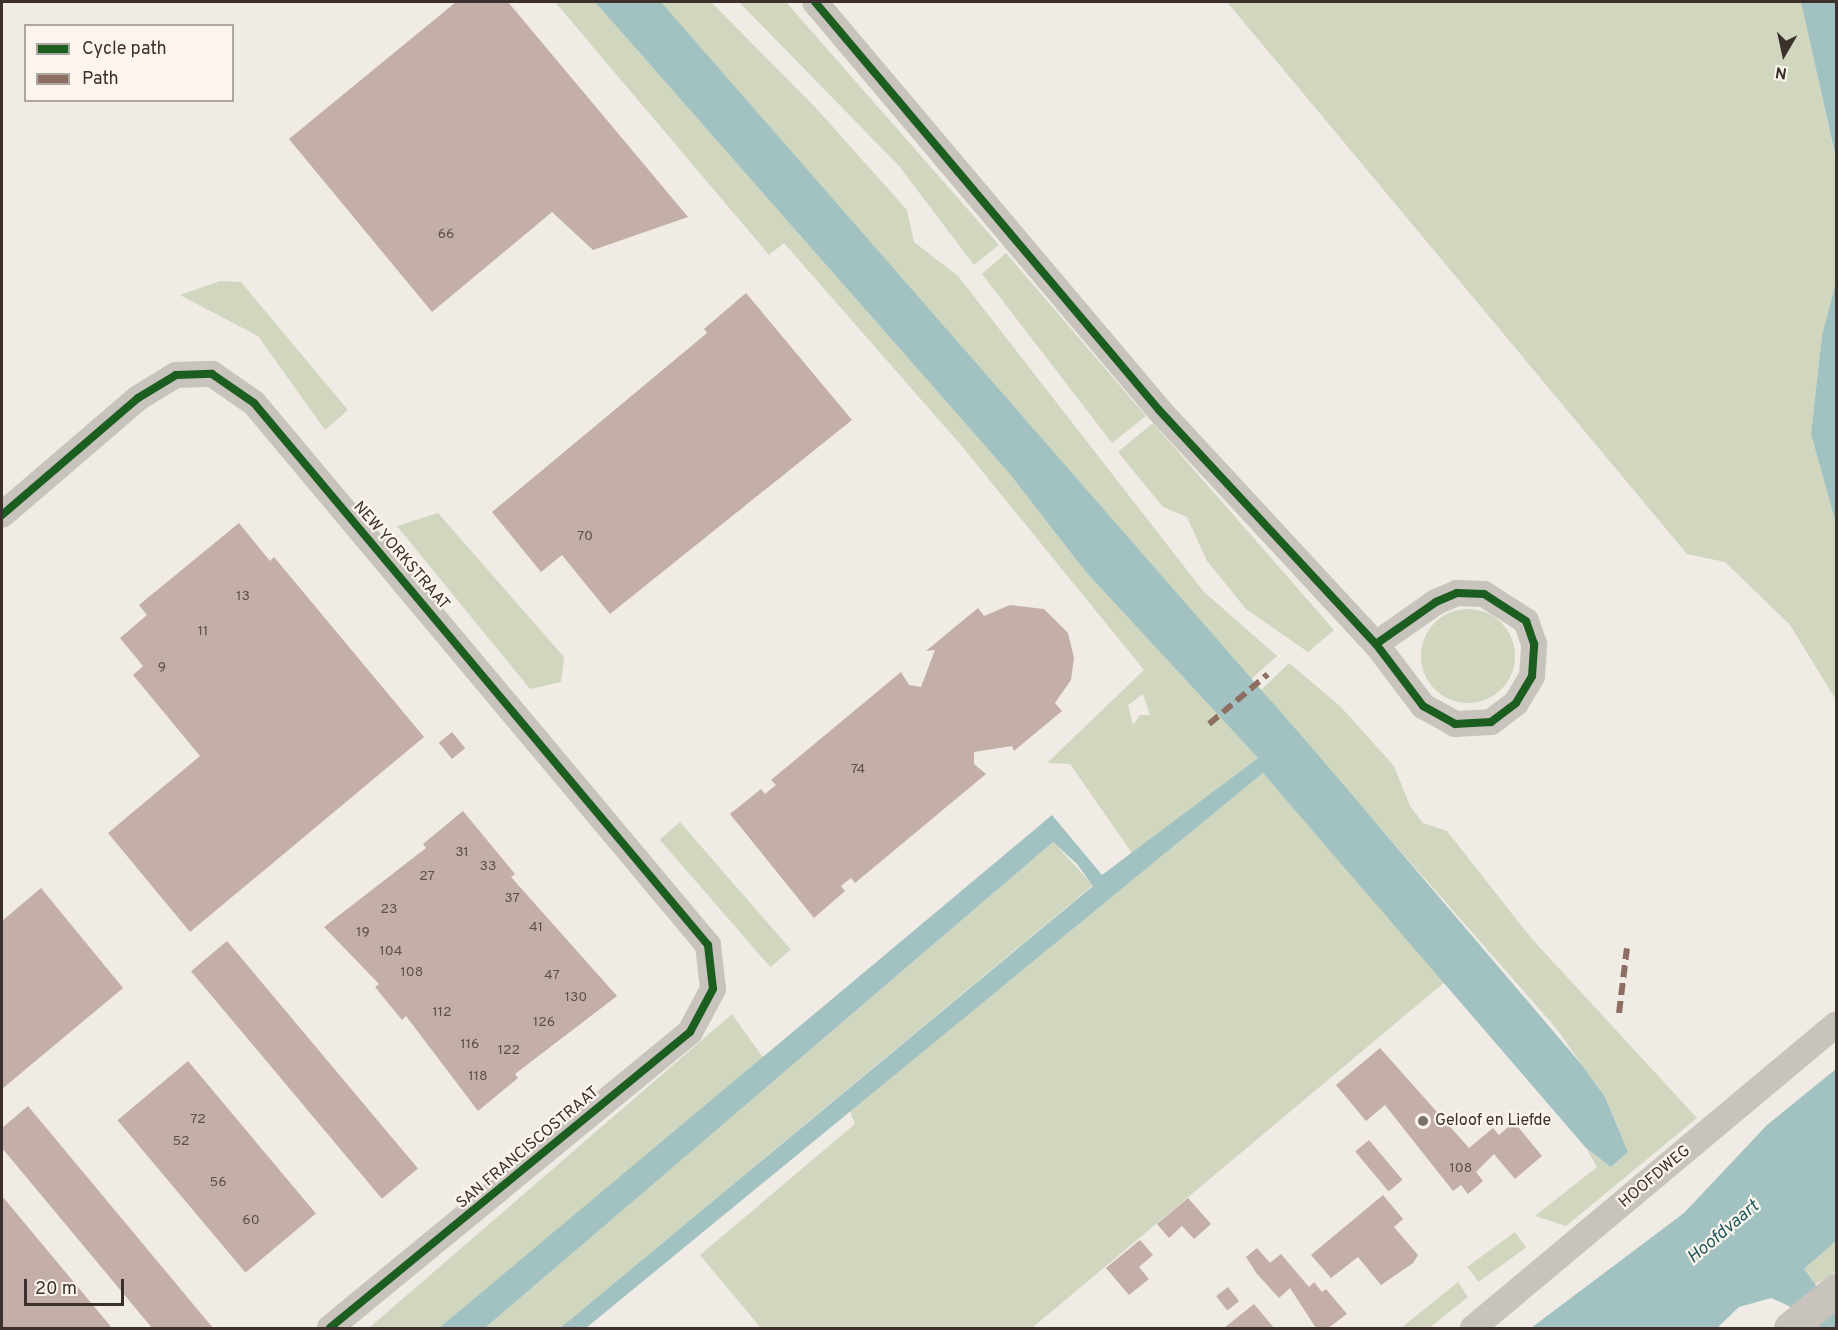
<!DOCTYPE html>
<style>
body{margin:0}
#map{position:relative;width:1838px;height:1330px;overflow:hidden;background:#f0ebe5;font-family:Overpass,sans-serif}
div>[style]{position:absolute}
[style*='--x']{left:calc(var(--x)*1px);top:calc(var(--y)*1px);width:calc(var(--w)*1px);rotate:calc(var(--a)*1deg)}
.green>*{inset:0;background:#d1d6bf;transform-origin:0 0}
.round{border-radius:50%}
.water>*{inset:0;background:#a1c2c1}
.building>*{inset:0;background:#c3afa7;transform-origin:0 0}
.minor>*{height:26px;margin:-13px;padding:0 13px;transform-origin:13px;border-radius:13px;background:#c9c3be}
.tertiary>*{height:33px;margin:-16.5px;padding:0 16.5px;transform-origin:16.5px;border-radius:16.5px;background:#c9c3be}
.quiet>*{height:6px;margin-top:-3px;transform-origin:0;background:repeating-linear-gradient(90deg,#8d6e63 0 12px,transparent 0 18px)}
.cycleway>*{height:8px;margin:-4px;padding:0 4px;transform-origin:4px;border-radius:4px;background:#1b5e20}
.dots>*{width:16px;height:16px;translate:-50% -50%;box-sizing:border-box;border:3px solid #fbf5ee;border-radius:50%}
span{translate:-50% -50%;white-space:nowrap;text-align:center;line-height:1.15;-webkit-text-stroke:4.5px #fbf5ee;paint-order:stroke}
.number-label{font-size:14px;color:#5d504a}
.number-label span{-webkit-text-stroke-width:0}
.street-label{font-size:16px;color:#3b302b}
.poi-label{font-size:16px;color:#3b302b}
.left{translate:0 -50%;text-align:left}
.water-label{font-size:18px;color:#1f5a5e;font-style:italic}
.frame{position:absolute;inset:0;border:3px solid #3b302b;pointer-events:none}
.legend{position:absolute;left:24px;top:24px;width:210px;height:78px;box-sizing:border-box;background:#fbf5ee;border:2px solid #aea6a0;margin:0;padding:8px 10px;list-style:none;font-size:18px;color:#3b302b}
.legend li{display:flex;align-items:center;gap:12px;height:30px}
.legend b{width:30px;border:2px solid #aea6a0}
.north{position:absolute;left:1754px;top:24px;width:60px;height:60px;-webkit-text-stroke:4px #fbf5ee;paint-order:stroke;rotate:189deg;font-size:16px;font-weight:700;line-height:24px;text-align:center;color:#3b302b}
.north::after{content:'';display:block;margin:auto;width:21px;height:27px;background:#3b302b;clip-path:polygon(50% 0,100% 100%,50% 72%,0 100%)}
.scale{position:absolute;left:24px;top:1279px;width:100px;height:27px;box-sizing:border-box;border:3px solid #3b302b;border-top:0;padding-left:8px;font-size:18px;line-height:21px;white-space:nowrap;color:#3b302b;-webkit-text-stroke:4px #fbf5ee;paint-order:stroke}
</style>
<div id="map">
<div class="green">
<div style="clip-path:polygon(evenodd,555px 2px,595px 2px,1009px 473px,1085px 571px,1258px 758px,1132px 853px,1070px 764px,1047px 763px,1144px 670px,960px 444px,784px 243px,769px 255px,555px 2px,1143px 694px,1150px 715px,1140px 715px,1133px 725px,1128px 705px,1143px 694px)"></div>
<div style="clip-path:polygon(660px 2px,711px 2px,815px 107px,907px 210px,914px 242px,958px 276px,1204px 592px,1277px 656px,1250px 680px)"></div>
<div style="clip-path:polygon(739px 2px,786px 2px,999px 245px,974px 265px,899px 166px)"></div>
<div style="clip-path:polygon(1227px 2px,1801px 2px,1836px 161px,1836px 282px,1822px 335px,1811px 434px,1836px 524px,1836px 700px,1790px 625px,1725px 562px,1687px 554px)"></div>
<div style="clip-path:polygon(1006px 253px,1146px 416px,1112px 443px,982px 274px)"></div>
<div style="clip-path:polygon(220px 281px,241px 282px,348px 410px,325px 430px,258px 336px,180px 295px)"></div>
<div style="clip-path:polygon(1153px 423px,1334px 630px,1308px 652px,1246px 609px,1207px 561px,1187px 517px,1163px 507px,1118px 452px)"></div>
<div style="clip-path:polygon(438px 513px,564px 657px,561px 682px,530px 689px,397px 526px)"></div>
<div class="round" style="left:1421px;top:609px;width:94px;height:94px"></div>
<div style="clip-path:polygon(1289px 663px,1341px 707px,1394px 766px,1410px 806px,1423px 823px,1447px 831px,1532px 939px,1697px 1118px,1566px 1226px,1535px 1216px,1597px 1167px,1586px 1148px,1611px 1167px,1628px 1152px,1605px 1097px,1556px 1028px,1260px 691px)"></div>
<div style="clip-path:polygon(1263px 773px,1446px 981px,1032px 1328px,761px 1328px,700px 1255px,855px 1124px,850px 1111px)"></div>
<div style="left:680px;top:822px;width:169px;height:27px;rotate:49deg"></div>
<div style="clip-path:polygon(1053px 842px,1093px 885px,560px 1328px,485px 1328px)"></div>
<div style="clip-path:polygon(732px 1014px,764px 1059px,439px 1328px,369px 1328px)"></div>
<div style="left:1515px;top:1232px;width:19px;height:59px;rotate:54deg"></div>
<div style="clip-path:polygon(1836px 1241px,1836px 1272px,1814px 1285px,1804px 1269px)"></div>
<div style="clip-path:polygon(1458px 1282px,1468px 1297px,1429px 1328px,1401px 1328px)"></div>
</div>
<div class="water">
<div style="clip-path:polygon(595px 2px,661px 2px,1319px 756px,1582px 1065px,1605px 1097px,1628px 1152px,1611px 1167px,1586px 1148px,1263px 773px,586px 1328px,560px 1328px,1093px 886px,1077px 864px,1053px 842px,485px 1328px,439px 1328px,1052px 815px,1102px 875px,1258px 758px,1085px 571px,1009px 473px)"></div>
<div style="clip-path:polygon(1801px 2px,1836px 2px,1836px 161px,1836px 159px)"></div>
<div style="clip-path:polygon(1836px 282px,1836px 524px,1811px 434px,1822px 335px)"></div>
<div style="clip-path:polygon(1836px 1069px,1836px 1241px,1804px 1269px,1836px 1313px,1836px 1328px,1808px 1328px,1789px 1306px,1771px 1298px,1739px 1307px,1717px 1328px,1531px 1328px,1684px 1213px,1767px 1125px)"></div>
</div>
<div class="building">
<div style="clip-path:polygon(456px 2px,508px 2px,688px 217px,593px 250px,552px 212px,432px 312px,289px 139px)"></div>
<div style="clip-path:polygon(746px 293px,852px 420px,610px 614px,562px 555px,541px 572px,492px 512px,707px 333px,704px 329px)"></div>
<div style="clip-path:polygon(239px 523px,270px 561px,274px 557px,424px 737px,190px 932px,108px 833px,200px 756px,133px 675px,143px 666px,120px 638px,147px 615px,139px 605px)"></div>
<div style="clip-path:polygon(1010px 605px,1044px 609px,1068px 633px,1074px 658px,1071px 680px,1055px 703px,1062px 711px,1014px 751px,1012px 746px,974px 752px,974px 764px,986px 774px,855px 883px,851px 878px,841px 886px,845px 891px,814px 918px,730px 814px,761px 789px,765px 794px,776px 785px,771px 780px,901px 672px,909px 685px,921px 687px,935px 650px,926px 651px,978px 608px,984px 616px)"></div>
<div style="left:452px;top:732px;width:21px;height:17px;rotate:51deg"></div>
<div style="clip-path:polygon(463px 811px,515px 874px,511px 877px,617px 996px,515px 1074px,518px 1078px,478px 1111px,406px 1016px,402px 1020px,375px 987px,379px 984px,324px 927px,426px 848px,423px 844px)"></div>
<div style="clip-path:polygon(41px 888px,123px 988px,2px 1089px,2px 921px)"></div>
<div style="left:227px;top:941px;width:297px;height:47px;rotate:50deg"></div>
<div style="clip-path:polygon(1380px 1048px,1469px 1148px,1493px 1128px,1499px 1135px,1514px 1122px,1542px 1156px,1515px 1179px,1494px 1154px,1476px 1172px,1483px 1181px,1468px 1194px,1461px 1185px,1453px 1191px,1385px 1105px,1366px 1121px,1336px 1085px)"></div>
<div style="left:188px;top:1061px;width:199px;height:92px;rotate:50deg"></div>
<div style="clip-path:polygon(28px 1106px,213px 1328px,152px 1328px,2px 1148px,2px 1128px)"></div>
<div style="left:1369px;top:1140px;width:52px;height:18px;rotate:50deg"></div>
<div style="clip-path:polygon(1383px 1195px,1403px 1219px,1394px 1227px,1418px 1255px,1413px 1263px,1381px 1285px,1358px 1257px,1331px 1278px,1311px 1255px)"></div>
<div style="clip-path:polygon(2px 1196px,112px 1328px,2px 1328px)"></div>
<div style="clip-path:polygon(1188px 1198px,1211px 1224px,1194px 1239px,1182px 1226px,1169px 1238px,1157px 1224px)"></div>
<div style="clip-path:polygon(1140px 1240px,1153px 1255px,1139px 1267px,1149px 1279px,1129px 1295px,1106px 1268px)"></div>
<div style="clip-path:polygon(1257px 1248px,1270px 1263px,1281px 1254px,1309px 1287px,1314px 1282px,1322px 1292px,1326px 1289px,1347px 1314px,1328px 1328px,1316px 1328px,1290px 1288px,1279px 1298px,1257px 1274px,1246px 1257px)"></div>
<div style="left:1228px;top:1287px;width:18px;height:15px;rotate:52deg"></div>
<div style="clip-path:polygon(1254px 1304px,1274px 1328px,1224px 1328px)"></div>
</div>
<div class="minor">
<div style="--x:815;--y:2;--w:534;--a:49.86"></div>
<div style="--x:1159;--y:410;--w:319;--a:47.2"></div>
<div style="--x:1376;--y:644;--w:78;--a:52.8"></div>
<div style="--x:1423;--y:706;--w:37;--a:29"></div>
<div style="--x:1455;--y:724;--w:36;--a:-3"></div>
<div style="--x:1491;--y:722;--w:31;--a:-37"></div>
<div style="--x:1516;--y:703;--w:31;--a:-59"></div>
<div style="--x:1532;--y:676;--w:32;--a:-86"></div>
<div style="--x:1534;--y:644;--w:24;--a:-109"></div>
<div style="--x:1526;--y:621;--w:50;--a:-147.3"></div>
<div style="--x:1484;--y:594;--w:27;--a:-178"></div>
<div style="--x:1457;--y:593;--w:23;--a:157"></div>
<div style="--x:1436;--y:602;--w:73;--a:145"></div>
<div style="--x:2;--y:515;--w:179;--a:-40.7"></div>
<div style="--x:138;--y:398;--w:44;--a:-31.2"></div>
<div style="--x:176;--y:375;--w:36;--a:-2"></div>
<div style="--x:212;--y:374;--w:51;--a:34.6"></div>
<div style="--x:254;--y:403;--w:707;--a:50.05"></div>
<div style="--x:708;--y:945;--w:44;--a:83.5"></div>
<div style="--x:713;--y:989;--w:49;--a:118.1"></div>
<div style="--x:690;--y:1032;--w:466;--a:140.6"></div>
<div style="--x:1473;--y:1328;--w:473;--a:-39.9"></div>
</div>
<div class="tertiary">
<div style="--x:1790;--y:1328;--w:60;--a:-39.6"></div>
</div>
<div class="quiet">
<div style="--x:1209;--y:724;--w:77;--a:-40.3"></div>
<div style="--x:1619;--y:1013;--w:65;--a:-83"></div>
</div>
<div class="cycleway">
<div style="--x:815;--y:2;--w:534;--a:49.86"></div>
<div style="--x:1159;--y:410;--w:319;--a:47.2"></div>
<div style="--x:1376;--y:644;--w:78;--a:52.8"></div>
<div style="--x:1423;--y:706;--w:37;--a:29"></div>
<div style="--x:1455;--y:724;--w:36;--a:-3"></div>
<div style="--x:1491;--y:722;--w:31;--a:-37"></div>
<div style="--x:1516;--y:703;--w:31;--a:-59"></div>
<div style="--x:1532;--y:676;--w:32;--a:-86"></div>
<div style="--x:1534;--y:644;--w:24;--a:-109"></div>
<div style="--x:1526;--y:621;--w:50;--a:-147.3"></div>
<div style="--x:1484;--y:594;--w:27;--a:-178"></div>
<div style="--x:1457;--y:593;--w:23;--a:157"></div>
<div style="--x:1436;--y:602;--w:73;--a:145"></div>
<div style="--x:2;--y:515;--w:179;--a:-40.7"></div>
<div style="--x:138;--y:398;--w:44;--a:-31.2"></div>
<div style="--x:176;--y:375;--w:36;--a:-2"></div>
<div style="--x:212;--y:374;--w:51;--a:34.6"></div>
<div style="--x:254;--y:403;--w:707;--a:50.05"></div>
<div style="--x:708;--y:945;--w:44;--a:83.5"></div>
<div style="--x:713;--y:989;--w:49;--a:118.1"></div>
<div style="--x:690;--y:1032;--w:466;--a:140.6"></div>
</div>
<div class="dots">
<div style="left:1423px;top:1121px;background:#7a716c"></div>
</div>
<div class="number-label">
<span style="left:446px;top:235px">66</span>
<span style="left:585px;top:537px">70</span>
<span style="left:243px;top:597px">13</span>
<span style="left:203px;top:632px">11</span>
<span style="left:162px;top:668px">9</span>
<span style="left:858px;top:770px">74</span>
<span style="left:462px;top:853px">31</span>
<span style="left:488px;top:867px">33</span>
<span style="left:427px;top:877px">27</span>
<span style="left:512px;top:899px">37</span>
<span style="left:389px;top:910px">23</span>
<span style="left:536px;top:928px">41</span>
<span style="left:363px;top:933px">19</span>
<span style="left:391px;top:952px">104</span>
<span style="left:412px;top:973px">108</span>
<span style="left:552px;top:976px">47</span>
<span style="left:576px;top:998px">130</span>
<span style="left:442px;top:1013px">112</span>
<span style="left:544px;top:1023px">126</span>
<span style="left:470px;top:1045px">116</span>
<span style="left:509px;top:1051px">122</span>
<span style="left:478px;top:1077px">118</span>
<span style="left:198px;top:1120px">72</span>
<span style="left:181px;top:1142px">52</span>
<span style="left:1461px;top:1169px">108</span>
<span style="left:218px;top:1183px">56</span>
<span style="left:251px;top:1221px">60</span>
</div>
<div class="street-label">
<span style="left:401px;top:556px;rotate:49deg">NEW YORKSTRAAT</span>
<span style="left:528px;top:1148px;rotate:-40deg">SAN FRANCISCOSTRAAT</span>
<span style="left:1655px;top:1177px;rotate:-40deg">HOOFDWEG</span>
</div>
<div class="poi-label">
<span class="left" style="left:1435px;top:1121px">Geloof en Liefde</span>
</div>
<div class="water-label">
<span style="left:1724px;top:1233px;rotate:-40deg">Hoofdvaart</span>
</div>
<div class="frame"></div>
<ul class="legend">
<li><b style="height:8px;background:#1b5e20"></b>Cycle path</li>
<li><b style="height:8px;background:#8d6e63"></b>Path</li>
</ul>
<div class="north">N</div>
<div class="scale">20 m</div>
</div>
